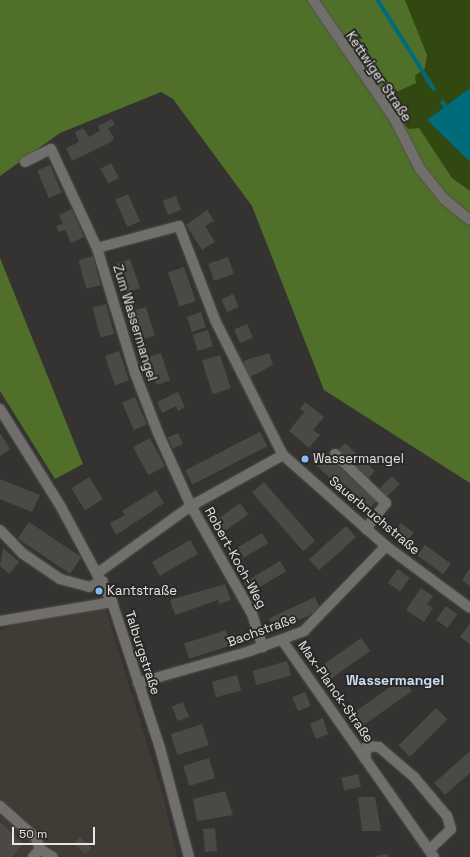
<!DOCTYPE html>
<meta charset="utf-8">
<style>
body{margin:0}
#map{position:relative;width:470px;height:857px;overflow:hidden;background:#353331;font-family:"Space Grotesk",sans-serif}
div>[style]{position:absolute}
[style*='--x']{left:calc(var(--x)*1px);top:calc(var(--y)*1px);width:calc(var(--w)*1px);rotate:calc(var(--a)*1deg)}
.built>*{inset:0;background:#413b35}
.green>*{inset:0;background:#314911}
.forest>*{inset:0;background:#50702a}
.water>*{inset:0;background:#006b79}
.stream>*{height:3.5px;margin:-1.75px;padding:0 1.75px;transform-origin:1.75px;border-radius:1.75px;background:#006b79}
.building>*{inset:0;background:#4b4946;transform-origin:0 0}
.roads{filter:drop-shadow(0 0 1px #51504e) drop-shadow(0 0 1px #51504e)}
.minor>*{height:10px;margin:-5px;padding:0 5px;transform-origin:5px;border-radius:5px;background:#716f6c}
.dots>*{width:11px;height:11px;translate:-50% -50%;box-sizing:border-box;border:2px solid #2b2927;border-radius:50%}
span{translate:-50% -50%;white-space:nowrap;text-align:center;line-height:1.15;-webkit-text-stroke:4px #2b2927;paint-order:stroke}
.street-label{font-size:13px;color:#e6e5e4}
.poi-label{font-size:13px;color:#e6e5e4}
.left{translate:0 -50%;text-align:left}
.neighbourhood-label{font-size:14px;color:#c9ddf6;font-weight:700}
.scale{position:absolute;left:12px;top:827px;width:83px;height:18px;box-sizing:border-box;border:2px solid #e6e5e4;border-top:0;padding-left:5px;font-size:12px;line-height:14px;white-space:nowrap;color:#e6e5e4;-webkit-text-stroke:3px #2b2927;paint-order:stroke}
</style>
<div id="map">
<div class="built">
<div style="clip-path:polygon(105px 607px,163px 795px,177px 857px,0 857px,0 631px,28px 618px)"></div>
</div>
<div class="green">
<div style="clip-path:polygon(405px 0,470px 0,470px 88px,427px 120px,470px 162px,470px 191px,452px 178px,419px 128px,409px 129px,397px 119px,386px 96px,416px 83px,415px 76px,425px 68px,427px 55px)"></div>
</div>
<div class="forest">
<div style="clip-path:polygon(0 0,405px 0,427px 55px,425px 68px,415px 76px,416px 83px,383px 98px,397px 119px,409px 129px,419px 128px,452px 178px,470px 191px,470px 483px,324px 390px,252px 206px,173px 99px,161px 92px,60px 133px,0 176px)"></div>
<div style="clip-path:polygon(0 258px,83px 464px,55px 479px,0 391px)"></div>
</div>
<div class="water">
<div style="clip-path:polygon(470px 88px,470px 162px,427px 120px)"></div>
</div>
<div class="stream">
<div style="--x:378;--y:0;--w:105;--a:57.8"></div>
<div style="--x:443;--y:102;--w:8;--a:60"></div>
</div>
<div class="building">
<div style="clip-path:polygon(112px 119px,115px 125px,108px 128px,114px 138px,111px 142px,72px 161px,66px 148px,79px 142px,75px 132px,83px 128px,89px 137px,100px 131px,98px 126px)"></div>
<div style="left:111px;top:163px;width:17px;height:12px;rotate:62deg"></div>
<div style="left:50px;top:165px;width:30px;height:14px;rotate:67deg"></div>
<div style="left:128px;top:194px;width:30px;height:14px;rotate:66deg"></div>
<div style="left:176px;top:196px;width:15px;height:14px;rotate:70deg"></div>
<div style="clip-path:polygon(72px 209px,84px 237px,71px 243px,65px 230px,59px 232px,56px 226px,63px 224px,59px 215px)"></div>
<div style="clip-path:polygon(207px 210px,214px 221px,205px 226px,215px 242px,202px 250px,186px 225px)"></div>
<div style="left:93px;top:256px;width:30px;height:15px;rotate:75deg"></div>
<div style="left:228px;top:257px;width:18px;height:21px;rotate:71deg"></div>
<div style="left:130px;top:259px;width:31px;height:14px;rotate:71deg"></div>
<div style="left:184px;top:267px;width:36px;height:17px;rotate:71deg"></div>
<div style="left:233px;top:294px;width:14px;height:13px;rotate:65deg"></div>
<div style="left:106px;top:304px;width:31px;height:14px;rotate:75deg"></div>
<div style="left:146px;top:307px;width:30px;height:14px;rotate:73deg"></div>
<div style="left:201px;top:312px;width:16px;height:15px;rotate:72deg"></div>
<div style="left:247px;top:324px;width:15px;height:14px;rotate:67deg"></div>
<div style="left:208px;top:330px;width:17px;height:16px;rotate:73deg"></div>
<div style="left:119px;top:351px;width:31px;height:15px;rotate:71deg"></div>
<div style="left:161px;top:353px;width:29px;height:14px;rotate:72deg"></div>
<div style="clip-path:polygon(269px 353px,273px 365px,248px 378px,243px 361px)"></div>
<div style="left:220px;top:355px;width:35px;height:19px;rotate:72deg"></div>
<div style="clip-path:polygon(178px 392px,185px 407px,178px 411px,176px 406px,162px 413px,157px 402px)"></div>
<div style="left:135px;top:397px;width:30px;height:14px;rotate:67deg"></div>
<div style="clip-path:polygon(305px 402px,324px 417px,313px 430px,320px 435px,309px 448px,289px 431px,304px 412px,300px 409px)"></div>
<div style="left:260px;top:432px;width:16px;height:84px;rotate:63deg"></div>
<div style="clip-path:polygon(0 433px,10px 449px,0 456px)"></div>
<div style="left:178px;top:433px;width:12px;height:11px;rotate:66deg"></div>
<div style="left:150px;top:438px;width:32px;height:19px;rotate:62deg"></div>
<div style="left:345px;top:443px;width:41px;height:11px;rotate:43deg"></div>
<div style="left:324px;top:452px;width:72px;height:15px;rotate:43deg"></div>
<div style="left:392px;top:476px;width:11px;height:19px;rotate:45deg"></div>
<div style="left:89px;top:477px;width:26px;height:21px;rotate:58deg"></div>
<div style="clip-path:polygon(0 479px,40px 495px,32px 512px,0 499px)"></div>
<div style="left:264px;top:482px;width:78px;height:16px;rotate:49deg"></div>
<div style="clip-path:polygon(156px 490px,164px 503px,116px 535px,110px 523px,125px 515px,122px 511px)"></div>
<div style="left:240px;top:503px;width:14px;height:33px;rotate:54deg"></div>
<div style="left:29px;top:522px;width:63px;height:20px;rotate:34deg"></div>
<div style="left:401px;top:523px;width:16px;height:16px;rotate:38deg"></div>
<div style="left:346px;top:526px;width:15px;height:50px;rotate:48deg"></div>
<div style="left:262px;top:533px;width:12px;height:39px;rotate:59deg"></div>
<div style="left:190px;top:540px;width:16px;height:44px;rotate:60deg"></div>
<div style="left:425px;top:545px;width:32px;height:13px;rotate:36deg"></div>
<div style="clip-path:polygon(3px 548px,19px 562px,9px 574px,0 566px)"></div>
<div style="left:280px;top:561px;width:12px;height:42px;rotate:59deg"></div>
<div style="clip-path:polygon(470px 568px,470px 586px,462px 580px)"></div>
<div style="left:398px;top:569px;width:15px;height:17px;rotate:37deg"></div>
<div style="clip-path:polygon(225px 584px,231px 600px,219px 604px,218px 600px,175px 615px,170px 600px)"></div>
<div style="clip-path:polygon(421px 588px,433px 596px,427px 604px,433px 608px,424px 622px,406px 610px)"></div>
<div style="left:315px;top:597px;width:14px;height:51px;rotate:65deg"></div>
<div style="left:446px;top:606px;width:14px;height:17px;rotate:36deg"></div>
<div style="clip-path:polygon(470px 623px,470px 644px,460px 637px)"></div>
<div style="left:226px;top:630px;width:16px;height:44px;rotate:72deg"></div>
<div style="left:361px;top:638px;width:16px;height:53px;rotate:55deg"></div>
<div style="left:287px;top:661px;width:15px;height:36px;rotate:74deg"></div>
<div style="left:237px;top:675px;width:16px;height:26px;rotate:75deg"></div>
<div style="left:403px;top:678px;width:16px;height:64px;rotate:55deg"></div>
<div style="left:305px;top:692px;width:15px;height:14px;rotate:67deg"></div>
<div style="left:183px;top:702px;width:16px;height:12px;rotate:68deg"></div>
<div style="left:436px;top:708px;width:16px;height:53px;rotate:45deg"></div>
<div style="clip-path:polygon(323px 718px,328px 734px,316px 739px,310px 724px)"></div>
<div style="left:202px;top:724px;width:22px;height:33px;rotate:72deg"></div>
<div style="clip-path:polygon(470px 751px,470px 773px,445px 795px,434px 783px)"></div>
<div style="left:209px;top:758px;width:21px;height:27px;rotate:73deg"></div>
<div style="left:358px;top:774px;width:13px;height:17px;rotate:77deg"></div>
<div style="clip-path:polygon(225px 791px,233px 815px,197px 821px,193px 799px)"></div>
<div style="clip-path:polygon(358px 797px,375px 797px,381px 831px,362px 831px)"></div>
<div style="clip-path:polygon(0 822px,23px 844px,12px 857px,0 857px)"></div>
<div style="left:215px;top:828px;width:23px;height:12px;rotate:85deg"></div>
<div style="left:80px;top:837px;width:16px;height:9px;rotate:43deg"></div>
<div style="clip-path:polygon(388px 854px,388px 857px,375px 857px,375px 856px)"></div>
</div>
<div class="roads">
<div class="minor">
<div style="--x:313;--y:0;--w:143;--a:55.5"></div>
<div style="--x:394;--y:118;--w:57;--a:63"></div>
<div style="--x:420;--y:169;--w:38;--a:51"></div>
<div style="--x:444;--y:199;--w:33;--a:39"></div>
<div style="--x:25;--y:162;--w:29;--a:-27"></div>
<div style="--x:51;--y:149;--w:109;--a:65.1"></div>
<div style="--x:97;--y:248;--w:131;--a:73.1"></div>
<div style="--x:135;--y:373;--w:64;--a:69"></div>
<div style="--x:158;--y:433;--w:80;--a:65.7"></div>
<div style="--x:191;--y:506;--w:124;--a:60.5"></div>
<div style="--x:252;--y:614;--w:35;--a:72"></div>
<div style="--x:97;--y:248;--w:85;--a:-15"></div>
<div style="--x:179;--y:226;--w:101;--a:69"></div>
<div style="--x:215;--y:320;--w:151;--a:63.3"></div>
<div style="--x:283;--y:455;--w:137;--a:41.5"></div>
<div style="--x:386;--y:546;--w:104;--a:36.4"></div>
<div style="--x:0;--y:409;--w:115;--a:58.1"></div>
<div style="--x:61;--y:507;--w:108;--a:61.8"></div>
<div style="--x:112;--y:602;--w:154;--a:71.8"></div>
<div style="--x:160;--y:748;--w:113;--a:75.1"></div>
<div style="--x:335;--y:454;--w:71;--a:43.9"></div>
<div style="--x:386;--y:503;--w:33;--a:128"></div>
<div style="--x:0;--y:530;--w:32;--a:46"></div>
<div style="--x:22;--y:553;--w:46;--a:34.4"></div>
<div style="--x:60;--y:579;--w:30;--a:15"></div>
<div style="--x:89;--y:587;--w:15;--a:-23"></div>
<div style="--x:99;--y:572;--w:113;--a:-35.7"></div>
<div style="--x:191;--y:506;--w:105;--a:-29"></div>
<div style="--x:0;--y:621;--w:114;--a:-9.6"></div>
<div style="--x:282;--y:640;--w:265;--a:55"></div>
<div style="--x:138;--y:683;--w:116;--a:-15.9"></div>
<div style="--x:250;--y:651;--w:58;--a:-20.3"></div>
<div style="--x:304;--y:631;--w:118;--a:-46"></div>
<div style="--x:365;--y:759;--w:13;--a:-81"></div>
<div style="--x:367;--y:746;--w:12;--a:5"></div>
<div style="--x:379;--y:747;--w:46;--a:40.6"></div>
<div style="--x:414;--y:777;--w:51;--a:49.8"></div>
<div style="--x:447;--y:816;--w:14;--a:73"></div>
<div style="--x:451;--y:829;--w:29;--a:136"></div>
<div style="--x:0;--y:806;--w:48;--a:41.6"></div>
<div style="--x:36;--y:838;--w:12;--a:70"></div>
<div style="--x:40;--y:849;--w:11;--a:131"></div>
<div style="--x:40;--y:849;--w:15;--a:32"></div>
</div>
</div>
<div class="dots">
<div style="left:305px;top:459px;background:#85bbfb"></div>
<div style="left:99px;top:591px;background:#85bbfb"></div>
</div>
<div class="street-label">
<span style="left:378px;top:77px;rotate:56deg">Kettwiger Straße</span>
<span style="left:134px;top:323px;rotate:73deg">Zum Wassermangel</span>
<span style="left:374px;top:516px;rotate:40deg">Sauerbruchstraße</span>
<span style="left:235px;top:558px;rotate:61deg">Robert-Koch-Weg</span>
<span style="left:262px;top:631px;rotate:-20deg">Bachstraße</span>
<span style="left:142px;top:653px;rotate:72deg">Talburgstraße</span>
<span style="left:335px;top:692px;rotate:55deg">Max-Planck-Straße</span>
</div>
<div class="poi-label">
<span class="left" style="left:313px;top:459px">Wassermangel</span>
<span class="left" style="left:107px;top:591px">Kantstraße</span>
</div>
<div class="neighbourhood-label">
<span style="left:395px;top:680px">Wassermangel</span>
</div>
<div class="scale">50 m</div>
</div>
